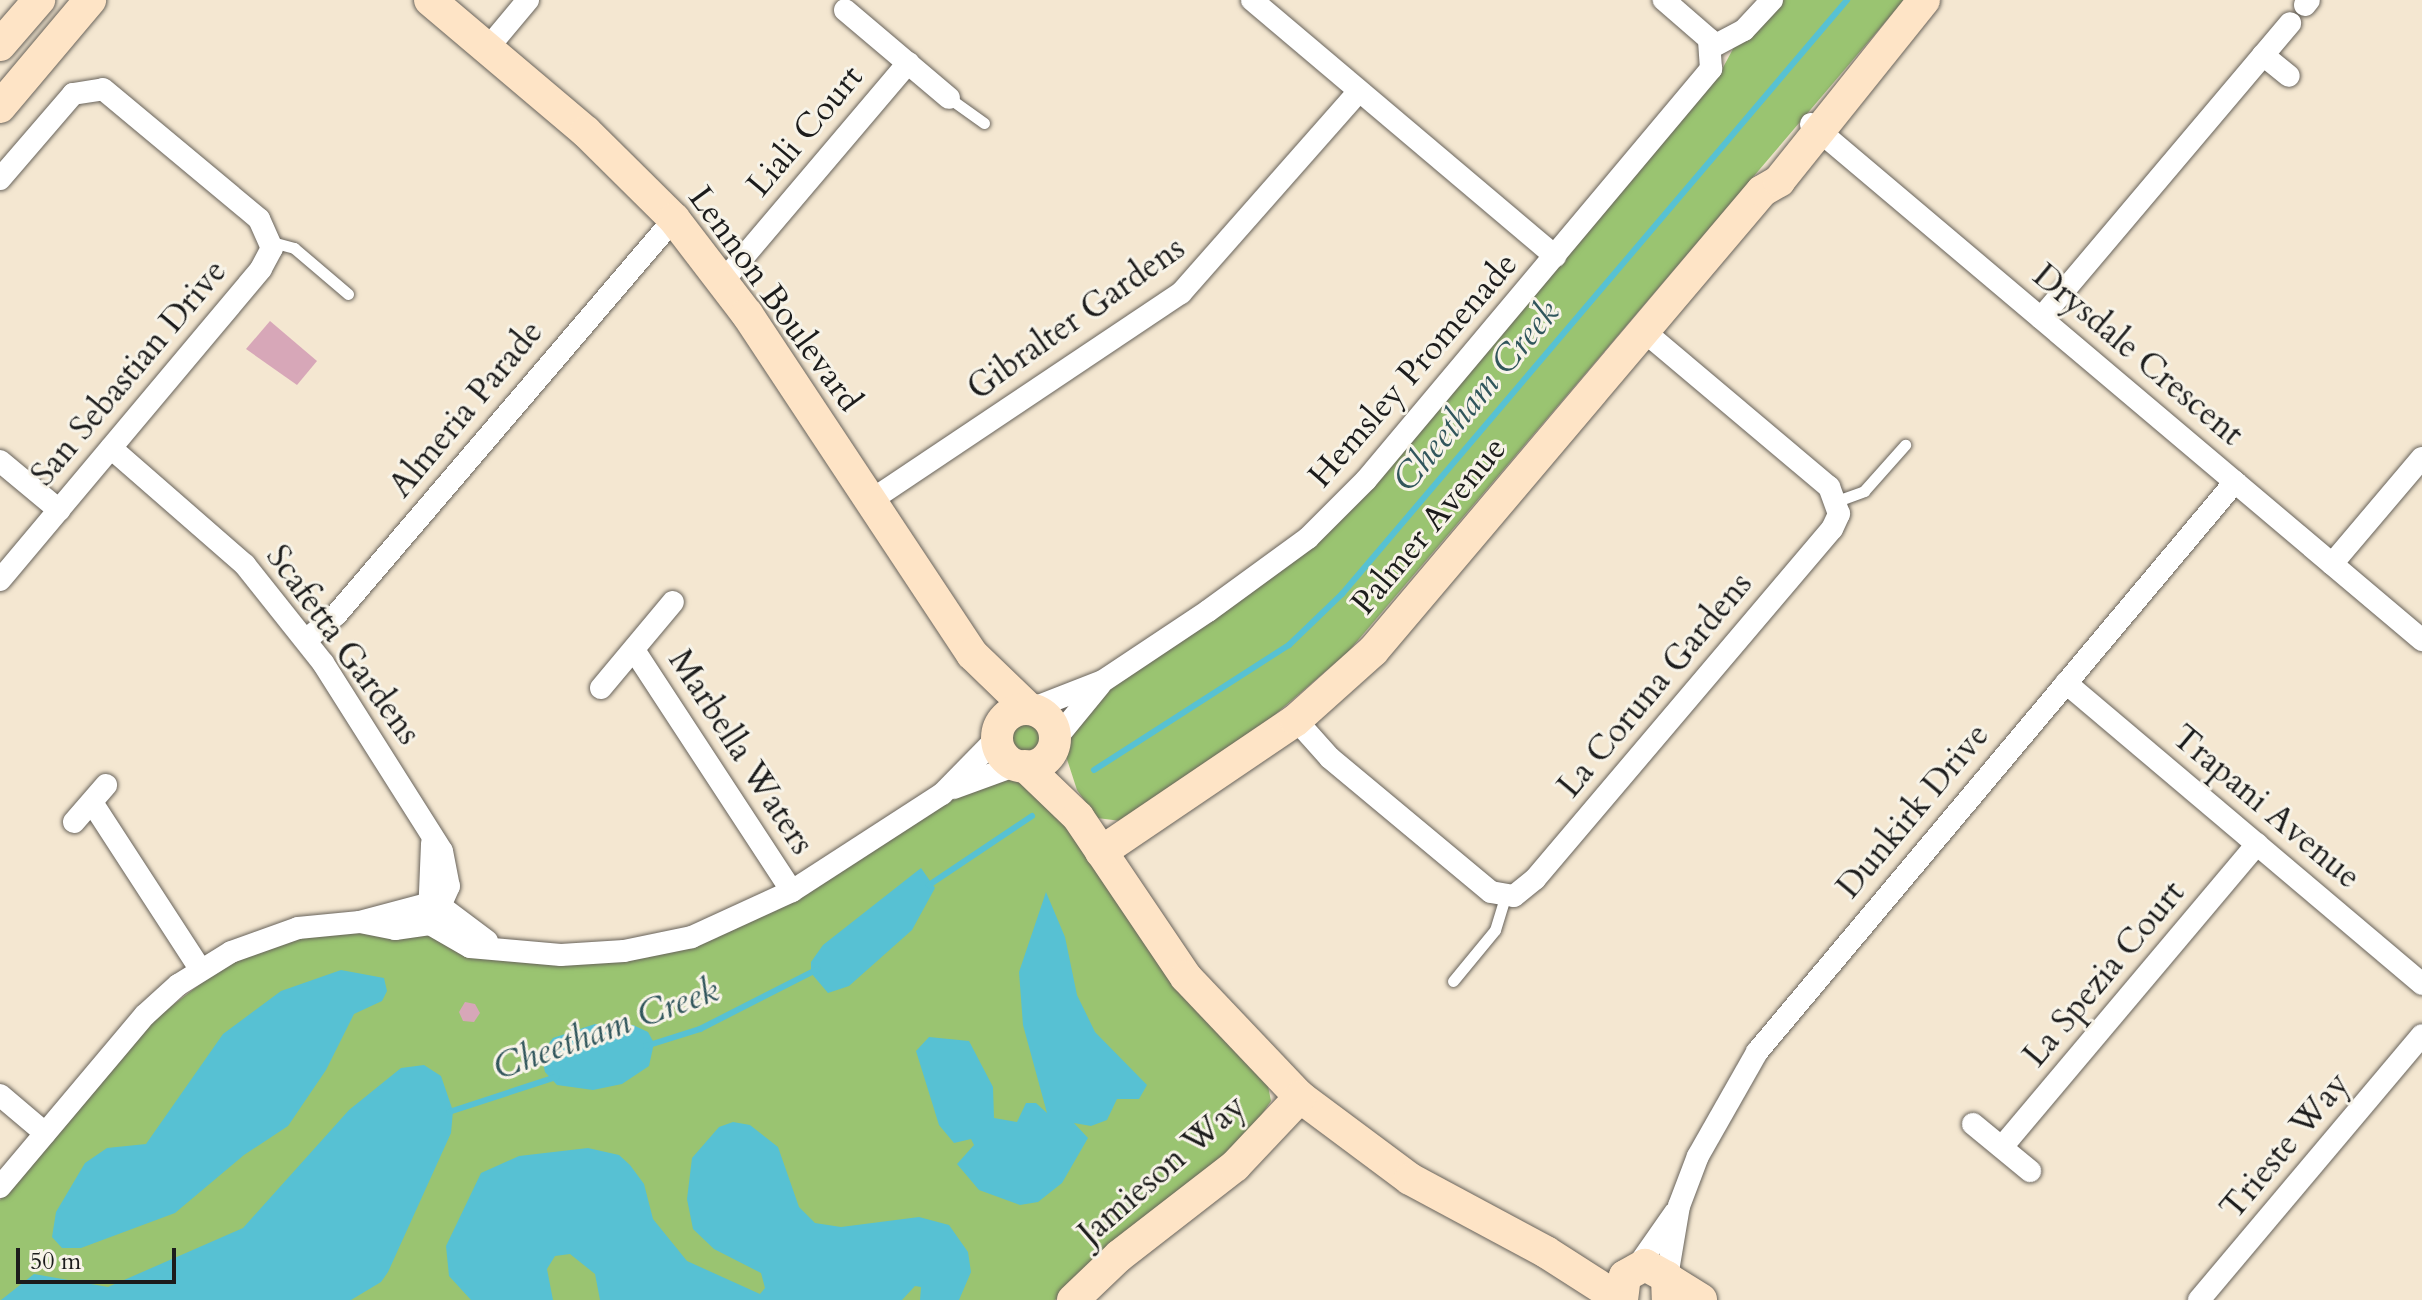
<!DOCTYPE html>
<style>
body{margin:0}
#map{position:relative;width:2422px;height:1300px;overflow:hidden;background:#f4e7d1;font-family:Cardo,serif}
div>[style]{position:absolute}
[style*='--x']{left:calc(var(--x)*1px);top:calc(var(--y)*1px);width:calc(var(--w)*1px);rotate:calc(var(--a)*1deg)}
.green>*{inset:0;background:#9ac471}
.round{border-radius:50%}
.water>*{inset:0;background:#57c1d3}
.stream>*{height:6px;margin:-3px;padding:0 3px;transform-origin:3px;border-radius:3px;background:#57c1d3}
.building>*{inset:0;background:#d7a7b8}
.roads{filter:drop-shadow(0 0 2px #68635b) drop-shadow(0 0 2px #68635b)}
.lane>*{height:11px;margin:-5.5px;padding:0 5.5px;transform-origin:5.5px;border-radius:5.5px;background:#fff}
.street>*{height:22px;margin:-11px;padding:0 11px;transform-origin:11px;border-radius:11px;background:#fff}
.secondary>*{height:32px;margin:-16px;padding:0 16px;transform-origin:16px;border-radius:16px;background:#fee4c6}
.secondary>.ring{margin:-16px;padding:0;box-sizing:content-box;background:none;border:32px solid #fee4c6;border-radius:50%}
span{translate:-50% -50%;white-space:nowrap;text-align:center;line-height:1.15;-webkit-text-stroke:6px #f7f3e8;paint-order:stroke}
.street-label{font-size:34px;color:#1c1c1c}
.water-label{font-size:36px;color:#31565c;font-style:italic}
.scale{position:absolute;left:16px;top:1248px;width:160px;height:36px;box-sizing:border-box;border:4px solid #1c1c1c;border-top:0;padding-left:10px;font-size:24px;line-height:28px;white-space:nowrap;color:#1c1c1c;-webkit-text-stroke:6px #f7f3e8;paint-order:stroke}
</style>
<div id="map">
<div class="green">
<div style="clip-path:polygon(1784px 0,1904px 0,1348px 652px,1256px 731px,1121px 821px,1097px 818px,1077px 790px,1064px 750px,1078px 720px,1120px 679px,1247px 596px,1313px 546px,1719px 75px,1734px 47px)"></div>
<div class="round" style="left:1010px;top:722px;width:30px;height:30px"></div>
<div style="clip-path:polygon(1016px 776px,1038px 789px,1268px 1086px,1271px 1101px,1247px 1136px,1055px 1300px,0 1300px,0 1200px,152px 1021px,229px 962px,298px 936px,421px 928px,456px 947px,706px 941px,784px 906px,947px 800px)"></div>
</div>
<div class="water">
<div style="clip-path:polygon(921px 868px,935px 888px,912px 930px,849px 986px,828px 993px,811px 973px,811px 962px,823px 945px)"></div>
<div style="clip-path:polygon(1046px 892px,1065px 937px,1077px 995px,1095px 1032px,1147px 1085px,1139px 1099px,1117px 1099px,1107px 1120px,1091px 1126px,1074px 1123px,1088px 1138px,1062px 1183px,1038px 1202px,1020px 1205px,979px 1190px,957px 1164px,974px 1145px,971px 1139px,954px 1143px,939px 1125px,916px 1051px,929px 1037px,969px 1041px,993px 1087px,994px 1118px,1017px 1122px,1026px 1103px,1036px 1103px,1047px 1113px,1023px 1025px,1019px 972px)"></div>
<div style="clip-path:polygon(341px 970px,384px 978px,387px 991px,382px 1001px,354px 1014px,326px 1070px,288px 1126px,244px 1155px,175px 1213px,81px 1248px,62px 1248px,52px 1237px,56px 1212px,85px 1163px,107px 1148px,146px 1144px,223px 1034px,281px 991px)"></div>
<div style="clip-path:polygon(595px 1024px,633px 1025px,648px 1032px,654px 1043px,649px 1066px,622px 1084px,593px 1090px,557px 1085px,545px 1072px,541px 1054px,553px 1038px)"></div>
<div style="clip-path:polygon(424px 1065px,441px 1076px,453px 1111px,451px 1133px,388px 1272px,381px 1282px,351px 1300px,1px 1300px,34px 1274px,108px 1287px,243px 1228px,349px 1110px,401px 1068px)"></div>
<div style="clip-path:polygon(733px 1122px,750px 1125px,778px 1147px,799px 1207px,815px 1223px,841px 1227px,919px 1217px,949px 1225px,968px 1252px,971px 1272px,959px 1300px,920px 1300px,921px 1287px,915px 1286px,902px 1300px,600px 1300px,595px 1274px,570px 1254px,555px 1256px,547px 1269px,553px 1300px,471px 1300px,449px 1276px,446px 1246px,481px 1173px,519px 1156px,588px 1148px,619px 1155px,630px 1165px,644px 1184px,653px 1219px,687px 1261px,760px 1294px,765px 1288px,761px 1273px,714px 1249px,693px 1229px,687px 1199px,692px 1158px,719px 1127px)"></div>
</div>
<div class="stream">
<div style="--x:1094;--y:770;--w:232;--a:-32.7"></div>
<div style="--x:1289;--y:645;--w:74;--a:-43.9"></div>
<div style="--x:1342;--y:594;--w:780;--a:-49.63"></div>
<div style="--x:929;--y:885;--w:124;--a:-33.8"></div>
<div style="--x:646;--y:1046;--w:57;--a:-17.5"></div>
<div style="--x:700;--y:1029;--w:132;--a:-27"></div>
<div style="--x:449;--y:1112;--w:113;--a:-18.1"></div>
</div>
<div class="building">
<div style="clip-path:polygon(270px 321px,317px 361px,297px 385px,246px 349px)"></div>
<div style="clip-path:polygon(465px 1002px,475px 1004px,480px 1013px,474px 1022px,463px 1021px,459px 1012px)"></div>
</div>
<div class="roads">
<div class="lane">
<div style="--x:949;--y:98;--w:43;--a:35.5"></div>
<div style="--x:272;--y:242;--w:23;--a:15"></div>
<div style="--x:294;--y:248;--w:71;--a:40.4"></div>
<div style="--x:1837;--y:501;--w:29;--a:-20"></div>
<div style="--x:1864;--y:491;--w:62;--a:-48.3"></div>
<div style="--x:1453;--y:981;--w:66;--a:-50.5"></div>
<div style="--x:1495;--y:930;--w:34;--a:-73"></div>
</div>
<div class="street">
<div style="--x:1252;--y:0;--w:397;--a:40.2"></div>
<div style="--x:2305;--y:5;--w:6;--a:-51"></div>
<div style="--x:845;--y:10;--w:136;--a:40.2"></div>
<div style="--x:1712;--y:47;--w:36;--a:-28"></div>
<div style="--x:1744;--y:30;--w:41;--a:-47"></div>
<div style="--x:487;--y:49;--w:64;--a:-50.1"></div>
<div style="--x:2263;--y:55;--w:33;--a:39"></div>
<div style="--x:1811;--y:124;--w:800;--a:40.18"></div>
<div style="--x:0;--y:179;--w:112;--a:-49.3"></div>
<div style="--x:73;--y:94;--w:30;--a:-9"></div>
<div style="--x:103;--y:89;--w:203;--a:39.8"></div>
<div style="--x:259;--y:219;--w:32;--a:66"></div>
<div style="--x:272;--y:248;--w:24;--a:118"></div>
<div style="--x:261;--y:269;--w:406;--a:130"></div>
<div style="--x:724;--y:280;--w:285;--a:-49.7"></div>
<div style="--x:2041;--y:318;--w:386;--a:-49.8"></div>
<div style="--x:111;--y:448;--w:178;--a:41.1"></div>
<div style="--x:245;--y:565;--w:125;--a:51.5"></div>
<div style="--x:323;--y:663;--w:222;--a:57.7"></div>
<div style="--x:442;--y:851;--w:36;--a:79"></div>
<div style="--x:449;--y:886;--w:36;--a:114"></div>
<div style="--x:0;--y:461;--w:77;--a:39.7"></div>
<div style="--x:870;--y:501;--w:374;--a:-33.8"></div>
<div style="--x:1181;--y:293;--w:269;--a:-48.6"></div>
<div style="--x:2332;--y:564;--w:139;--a:-49.7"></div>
<div style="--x:306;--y:640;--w:39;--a:-40"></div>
<div style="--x:336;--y:615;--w:521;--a:-49.52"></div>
<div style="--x:634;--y:650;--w:288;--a:56.8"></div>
<div style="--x:2066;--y:683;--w:466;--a:40.2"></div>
<div style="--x:601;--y:688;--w:112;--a:-50.1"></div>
<div style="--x:1031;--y:709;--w:77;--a:-21.3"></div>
<div style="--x:1103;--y:681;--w:126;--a:-33.7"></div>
<div style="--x:1208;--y:611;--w:124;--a:-36.1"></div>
<div style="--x:1308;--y:538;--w:82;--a:-45"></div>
<div style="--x:1366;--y:480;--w:537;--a:-49.99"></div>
<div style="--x:1711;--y:69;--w:30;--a:-94"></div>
<div style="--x:1709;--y:39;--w:60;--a:-139.1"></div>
<div style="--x:1296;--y:720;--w:51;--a:48.2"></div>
<div style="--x:1330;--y:758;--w:209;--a:39.8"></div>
<div style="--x:1491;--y:892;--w:23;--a:10"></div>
<div style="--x:1514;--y:896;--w:27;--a:-39"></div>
<div style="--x:1535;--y:879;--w:459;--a:-49.7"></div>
<div style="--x:1832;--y:529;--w:17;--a:-65"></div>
<div style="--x:1839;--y:514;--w:29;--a:-110"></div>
<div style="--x:1829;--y:487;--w:242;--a:-139.9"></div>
<div style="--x:1054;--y:741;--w:72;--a:-50.6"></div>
<div style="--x:954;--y:788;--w:67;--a:-20.1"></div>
<div style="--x:93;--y:804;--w:197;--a:57"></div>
<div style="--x:74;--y:822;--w:49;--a:-49.1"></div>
<div style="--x:429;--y:916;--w:73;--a:-87.6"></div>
<div style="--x:360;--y:922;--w:36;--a:11"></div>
<div style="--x:395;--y:929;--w:35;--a:-8"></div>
<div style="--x:430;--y:924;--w:46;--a:29.9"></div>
<div style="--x:470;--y:947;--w:91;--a:5"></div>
<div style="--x:561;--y:955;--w:63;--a:-3.6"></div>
<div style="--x:624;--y:951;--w:69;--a:-11.6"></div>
<div style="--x:692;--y:937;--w:110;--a:-24.7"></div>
<div style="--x:792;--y:891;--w:179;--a:-32.9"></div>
<div style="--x:942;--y:794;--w:78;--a:-45.5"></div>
<div style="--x:0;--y:1095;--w:59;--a:40.2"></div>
<div style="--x:1973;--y:1124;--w:74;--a:39.5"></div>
<div style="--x:2002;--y:1147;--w:396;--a:-49.9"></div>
<div style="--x:0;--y:1187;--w:225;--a:-49.9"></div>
<div style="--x:145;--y:1015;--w:45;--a:-42.3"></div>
<div style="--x:178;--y:985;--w:62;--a:-31.9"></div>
<div style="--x:231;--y:952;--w:71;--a:-19.7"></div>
<div style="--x:298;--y:928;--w:62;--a:-5.5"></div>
<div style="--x:360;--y:922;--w:69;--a:-15"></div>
<div style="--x:427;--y:904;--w:16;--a:14"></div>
<div style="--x:443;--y:908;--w:55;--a:36.9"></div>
<div style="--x:1637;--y:1267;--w:65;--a:-55.1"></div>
<div style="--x:1667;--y:1277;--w:72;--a:-80.4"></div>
<div style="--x:1679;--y:1206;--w:53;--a:-69.2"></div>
<div style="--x:1698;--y:1156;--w:120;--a:-60.4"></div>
<div style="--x:1757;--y:1052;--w:744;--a:-50.02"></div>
<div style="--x:2199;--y:1300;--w:346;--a:-49.9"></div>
</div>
<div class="secondary">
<div style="--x:430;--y:0;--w:204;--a:40.2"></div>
<div style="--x:586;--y:132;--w:124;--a:44.7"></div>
<div style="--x:674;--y:219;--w:120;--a:52.5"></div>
<div style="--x:747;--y:314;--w:408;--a:56.5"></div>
<div style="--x:972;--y:654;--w:79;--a:44"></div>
<div style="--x:0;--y:45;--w:60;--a:-49.1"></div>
<div style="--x:0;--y:107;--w:140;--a:-49.9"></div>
<div class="ring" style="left:997px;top:709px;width:26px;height:26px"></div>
<div style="--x:1025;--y:766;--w:74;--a:43.9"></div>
<div style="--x:1078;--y:817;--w:193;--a:56"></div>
<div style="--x:1186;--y:977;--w:166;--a:46.5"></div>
<div style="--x:1300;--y:1097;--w:137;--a:36.7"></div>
<div style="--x:1410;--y:1179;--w:154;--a:28.2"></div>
<div style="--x:1546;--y:1252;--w:89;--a:32.6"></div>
<div style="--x:1101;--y:852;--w:235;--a:-34.1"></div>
<div style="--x:1296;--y:720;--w:103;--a:-41.9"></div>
<div style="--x:1373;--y:651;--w:602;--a:-49.78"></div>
<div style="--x:1762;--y:191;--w:20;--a:-30"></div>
<div style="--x:1779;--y:181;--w:232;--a:-51.3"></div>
<div style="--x:1668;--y:1279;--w:39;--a:32"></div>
<div style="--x:1073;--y:1300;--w:64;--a:-43.7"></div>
<div style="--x:1119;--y:1256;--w:147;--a:-37.8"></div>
<div style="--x:1235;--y:1166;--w:95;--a:-46.7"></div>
<div style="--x:1622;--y:1300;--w:24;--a:-83"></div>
<div style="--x:1625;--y:1276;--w:23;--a:-29"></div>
<div style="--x:1645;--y:1265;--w:25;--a:29"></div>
<div style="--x:1667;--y:1277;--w:23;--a:88"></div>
</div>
</div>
<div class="street-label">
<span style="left:805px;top:131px;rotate:-50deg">Liali Court</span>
<span style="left:775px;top:299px;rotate:54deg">Lennon Boulevard</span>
<span style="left:1076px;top:318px;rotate:-35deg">Gibralter Gardens</span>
<span style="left:2138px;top:355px;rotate:40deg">Drysdale Crescent</span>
<span style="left:1413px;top:370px;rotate:-49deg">Hemsley Promenade</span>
<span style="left:129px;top:373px;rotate:-50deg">San Sebastian Drive</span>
<span style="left:466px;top:409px;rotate:-50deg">Almeria Parade</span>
<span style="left:1429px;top:526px;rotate:-50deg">Palmer Avenue</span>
<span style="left:343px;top:645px;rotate:54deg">Scafetta Gardens</span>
<span style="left:1655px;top:685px;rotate:-50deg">La Coruna Gardens</span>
<span style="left:741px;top:752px;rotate:57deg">Marbella Waters</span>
<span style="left:2266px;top:807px;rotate:40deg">Trapani Avenue</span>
<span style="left:1913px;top:811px;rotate:-50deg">Dunkirk Drive</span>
<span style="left:2104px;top:974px;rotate:-50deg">La Spezia Court</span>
<span style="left:2285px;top:1146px;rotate:-50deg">Trieste Way</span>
<span style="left:1162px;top:1170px;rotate:-41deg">Jamieson Way</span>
</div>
<div class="water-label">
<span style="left:1476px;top:396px;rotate:-50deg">Cheetham Creek</span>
<span style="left:606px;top:1029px;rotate:-20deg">Cheetham Creek</span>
</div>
<div class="scale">50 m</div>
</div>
